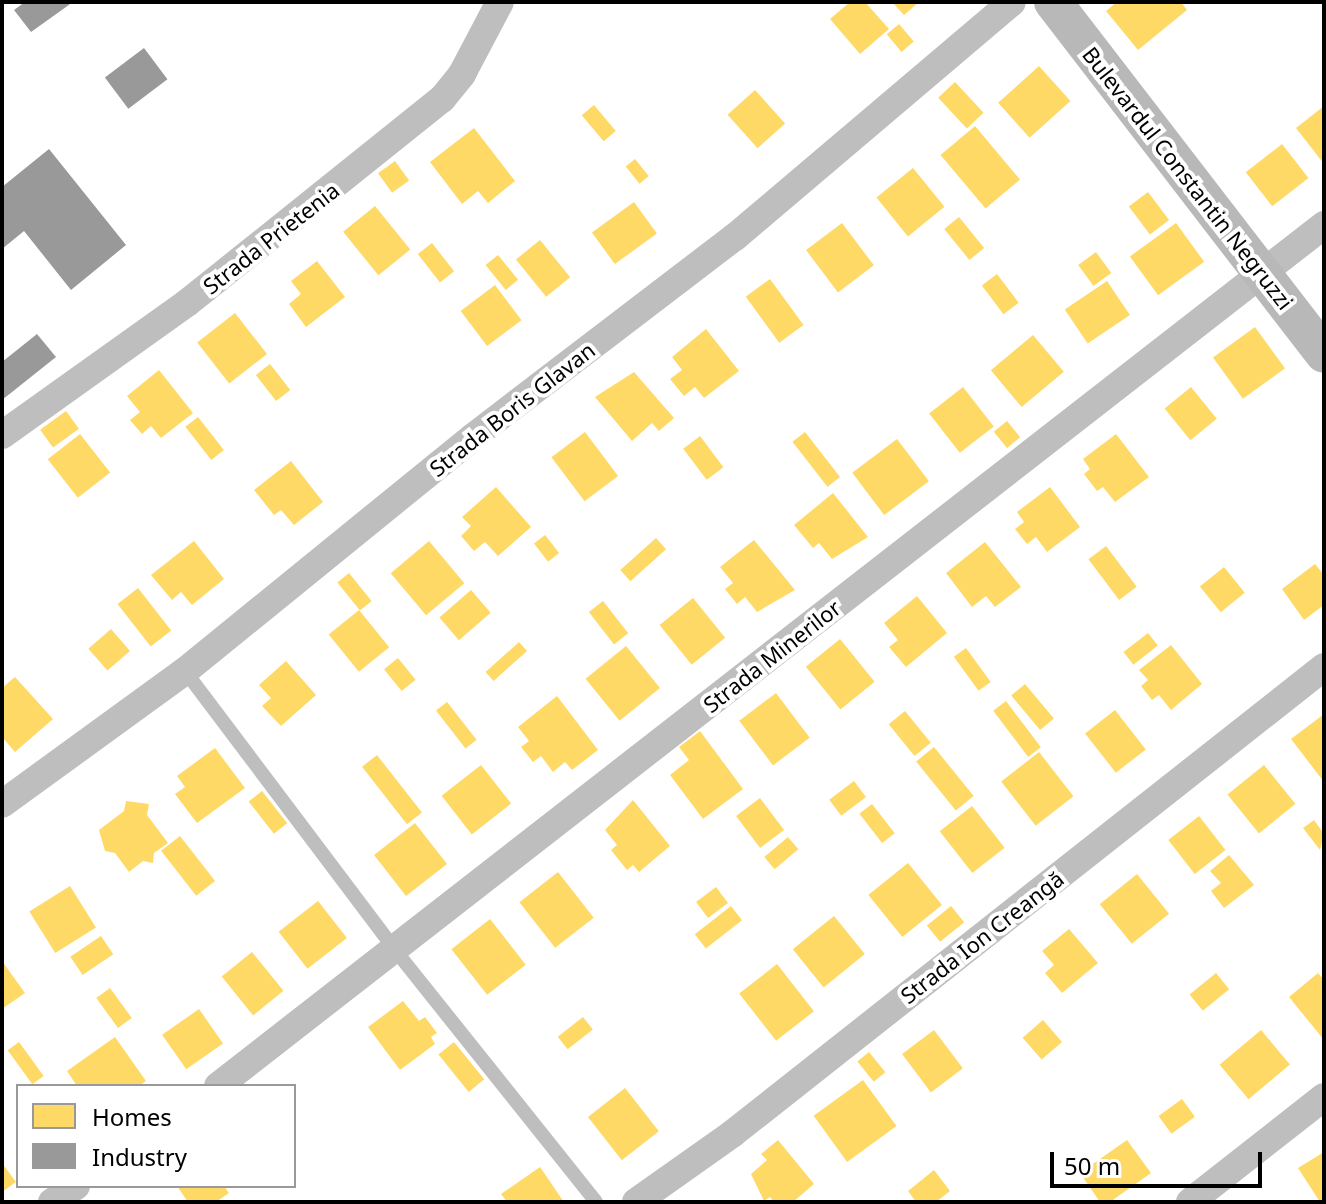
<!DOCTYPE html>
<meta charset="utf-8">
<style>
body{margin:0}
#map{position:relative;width:1326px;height:1204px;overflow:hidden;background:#fff;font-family:"Noto Sans",sans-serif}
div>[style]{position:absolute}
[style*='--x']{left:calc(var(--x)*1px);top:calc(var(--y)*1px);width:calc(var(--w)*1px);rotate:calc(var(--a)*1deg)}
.homes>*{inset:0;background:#ffd966;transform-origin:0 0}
.industry>*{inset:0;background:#999;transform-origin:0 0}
.lane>*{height:14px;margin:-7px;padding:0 7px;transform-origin:7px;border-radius:7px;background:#bebebe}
.street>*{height:28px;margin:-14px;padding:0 14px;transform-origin:14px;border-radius:14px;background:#bebebe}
.secondary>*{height:38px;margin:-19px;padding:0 19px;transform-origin:19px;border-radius:19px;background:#b8b8b8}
span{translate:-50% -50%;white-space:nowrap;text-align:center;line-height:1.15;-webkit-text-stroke:8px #fff;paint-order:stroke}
.street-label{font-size:22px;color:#000}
.frame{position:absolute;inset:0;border:4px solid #000;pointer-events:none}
.legend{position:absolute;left:16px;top:1084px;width:280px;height:104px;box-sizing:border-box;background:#fff;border:2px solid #999;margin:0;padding:10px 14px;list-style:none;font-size:24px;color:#000}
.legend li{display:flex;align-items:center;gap:16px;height:40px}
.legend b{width:40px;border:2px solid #999}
.scale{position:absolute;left:1050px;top:1152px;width:212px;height:36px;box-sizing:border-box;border:4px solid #000;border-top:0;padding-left:10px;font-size:24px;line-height:28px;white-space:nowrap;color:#000;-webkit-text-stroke:6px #fff;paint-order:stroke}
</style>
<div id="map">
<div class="homes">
<div style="clip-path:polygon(850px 2px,865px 2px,889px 29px,860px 54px,830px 19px)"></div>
<div style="clip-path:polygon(892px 2px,919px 2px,904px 15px)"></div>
<div style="clip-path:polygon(1117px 2px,1181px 2px,1187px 10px,1138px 50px,1106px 11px)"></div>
<div style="left:899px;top:24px;width:23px;height:16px;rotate:50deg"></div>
<div style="left:1039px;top:66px;width:47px;height:55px;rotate:48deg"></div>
<div style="left:955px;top:82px;width:42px;height:23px;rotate:47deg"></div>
<div style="left:755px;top:90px;width:45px;height:37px;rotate:48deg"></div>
<div style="left:594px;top:105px;width:34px;height:16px;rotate:50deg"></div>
<div style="clip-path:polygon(1324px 106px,1324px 164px,1296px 128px)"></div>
<div style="left:975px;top:126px;width:70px;height:45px;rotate:50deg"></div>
<div style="clip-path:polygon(474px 128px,515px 181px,488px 203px,478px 191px,462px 204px,430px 162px)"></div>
<div style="left:1282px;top:144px;width:43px;height:46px;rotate:52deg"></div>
<div style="left:635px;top:159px;width:22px;height:12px;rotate:51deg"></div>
<div style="left:395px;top:161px;width:24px;height:21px;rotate:54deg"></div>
<div style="left:913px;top:168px;width:50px;height:47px;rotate:51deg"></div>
<div style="left:1148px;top:192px;width:35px;height:24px;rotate:53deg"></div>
<div style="left:634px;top:202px;width:39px;height:52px;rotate:54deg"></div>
<div style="left:375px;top:206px;width:56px;height:41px;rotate:51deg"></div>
<div style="left:959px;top:217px;width:40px;height:19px;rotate:51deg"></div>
<div style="left:842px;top:223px;width:53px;height:45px;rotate:53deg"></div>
<div style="left:1176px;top:223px;width:48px;height:57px;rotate:54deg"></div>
<div style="left:540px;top:240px;width:48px;height:31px;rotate:51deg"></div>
<div style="left:432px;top:243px;width:36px;height:18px;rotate:52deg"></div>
<div style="left:1096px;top:252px;width:26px;height:22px;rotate:54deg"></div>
<div style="left:498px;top:255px;width:32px;height:16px;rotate:51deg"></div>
<div style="clip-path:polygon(317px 261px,345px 297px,306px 327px,289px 304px,301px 294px,291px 281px)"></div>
<div style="left:997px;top:274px;width:36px;height:19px;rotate:53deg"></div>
<div style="left:770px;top:279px;width:57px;height:30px;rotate:54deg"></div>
<div style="left:1107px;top:281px;width:41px;height:51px;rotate:56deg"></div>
<div style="left:495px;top:285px;width:44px;height:43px;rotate:53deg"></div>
<div style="left:235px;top:313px;width:52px;height:48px;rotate:52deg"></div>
<div style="left:1255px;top:327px;width:51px;height:52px;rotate:54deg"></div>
<div style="clip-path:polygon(706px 329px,739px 371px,704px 398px,695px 387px,684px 396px,670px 379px,682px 370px,672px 357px)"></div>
<div style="left:1033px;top:335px;width:48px;height:55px;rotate:50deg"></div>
<div style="left:270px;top:364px;width:33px;height:18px;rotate:52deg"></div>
<div style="clip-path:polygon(159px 370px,193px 413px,161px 438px,151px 426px,142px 434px,130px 420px,140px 412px,127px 396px)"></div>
<div style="clip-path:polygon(634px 372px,674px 418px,659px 431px,652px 423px,632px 441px,595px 397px)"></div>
<div style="left:963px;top:387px;width:50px;height:43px;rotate:52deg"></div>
<div style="left:1191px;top:387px;width:41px;height:34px;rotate:51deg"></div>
<div style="left:66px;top:411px;width:22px;height:32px;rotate:54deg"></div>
<div style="left:198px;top:417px;width:42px;height:16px;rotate:52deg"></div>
<div style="left:1007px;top:421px;width:21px;height:17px;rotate:51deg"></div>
<div style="left:585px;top:432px;width:55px;height:42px;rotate:53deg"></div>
<div style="left:805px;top:432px;width:57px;height:16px;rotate:52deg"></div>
<div style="left:80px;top:434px;width:49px;height:41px;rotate:52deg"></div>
<div style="clip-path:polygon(1116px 434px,1149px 477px,1115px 502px,1103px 487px,1097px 491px,1084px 474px,1090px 469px,1083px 459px)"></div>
<div style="left:700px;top:436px;width:39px;height:21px;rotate:53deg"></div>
<div style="left:897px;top:439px;width:53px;height:56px;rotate:53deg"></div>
<div style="clip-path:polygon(291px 461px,323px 502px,294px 525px,281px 510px,274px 515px,254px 490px)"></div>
<div style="clip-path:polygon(496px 487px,531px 527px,498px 556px,485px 542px,474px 551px,461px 536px,471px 526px,462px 517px)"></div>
<div style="clip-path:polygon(1050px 487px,1080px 527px,1047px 552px,1036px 537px,1027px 544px,1015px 529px,1024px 522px,1017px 512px)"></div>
<div style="clip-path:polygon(833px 493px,868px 537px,832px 559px,819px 543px,813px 548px,794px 525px)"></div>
<div style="left:545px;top:535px;width:23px;height:14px;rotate:52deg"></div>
<div style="left:656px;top:538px;width:15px;height:48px;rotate:48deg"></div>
<div style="clip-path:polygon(754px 540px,795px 590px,757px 612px,745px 597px,737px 604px,725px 589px,733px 583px,720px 567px)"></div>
<div style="clip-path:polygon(194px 541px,224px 579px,192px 605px,181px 592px,172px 600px,151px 575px)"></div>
<div style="left:429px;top:541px;width:55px;height:50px;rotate:50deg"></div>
<div style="clip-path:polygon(985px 542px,1021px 587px,995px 607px,986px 596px,972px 607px,946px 573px)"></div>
<div style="left:1106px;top:546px;width:51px;height:22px;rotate:53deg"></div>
<div style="clip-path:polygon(1315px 564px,1324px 575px,1324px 605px,1304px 620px,1282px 589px)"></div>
<div style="left:1224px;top:567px;width:33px;height:31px;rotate:51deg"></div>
<div style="left:349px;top:573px;width:36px;height:15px;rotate:51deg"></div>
<div style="left:138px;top:588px;width:54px;height:26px;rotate:52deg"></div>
<div style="left:471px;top:590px;width:30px;height:42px;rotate:49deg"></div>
<div style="clip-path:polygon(917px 596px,947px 633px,906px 667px,889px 647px,898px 640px,884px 623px)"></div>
<div style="left:693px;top:598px;width:51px;height:43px;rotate:51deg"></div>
<div style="left:603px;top:601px;width:41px;height:18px;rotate:52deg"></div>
<div style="left:359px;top:610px;width:48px;height:39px;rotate:51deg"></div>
<div style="left:111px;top:629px;width:29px;height:30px;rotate:49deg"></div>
<div style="left:1148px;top:633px;width:16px;height:31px;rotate:52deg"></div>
<div style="left:840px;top:639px;width:55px;height:44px;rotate:51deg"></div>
<div style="left:519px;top:642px;width:12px;height:45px;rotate:48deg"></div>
<div style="clip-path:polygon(1171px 645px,1202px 684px,1171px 710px,1159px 695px,1152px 700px,1141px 686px,1148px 680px,1139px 670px)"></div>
<div style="left:626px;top:646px;width:54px;height:52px;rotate:51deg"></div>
<div style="left:966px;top:648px;width:42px;height:15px;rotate:54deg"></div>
<div style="left:398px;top:658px;width:28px;height:18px;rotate:51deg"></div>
<div style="clip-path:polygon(286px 661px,316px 695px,281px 726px,262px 706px,271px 698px,259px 685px)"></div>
<div style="clip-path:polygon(15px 677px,53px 719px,15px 752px,2px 737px,2px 688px)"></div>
<div style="left:1025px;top:684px;width:45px;height:18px;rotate:50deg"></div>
<div style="left:776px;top:693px;width:56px;height:46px;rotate:53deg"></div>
<div style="clip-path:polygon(557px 696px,598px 750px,572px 770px,565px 762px,553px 772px,541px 756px,533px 762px,521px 747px,529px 741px,518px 727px)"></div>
<div style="left:1006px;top:701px;width:58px;height:16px;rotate:53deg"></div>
<div style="left:447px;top:702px;width:48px;height:14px;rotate:52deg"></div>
<div style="left:1115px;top:710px;width:50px;height:38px;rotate:52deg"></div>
<div style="left:905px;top:711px;width:41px;height:21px;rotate:51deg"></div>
<div style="clip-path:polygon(1324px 714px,1324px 782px,1291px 739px)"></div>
<div style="clip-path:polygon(700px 731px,743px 789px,703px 819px,670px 775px,689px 760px,679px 747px)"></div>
<div style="left:934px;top:747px;width:63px;height:23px;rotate:51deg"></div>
<div style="clip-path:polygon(215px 748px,245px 788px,197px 823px,175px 794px,185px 787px,177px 776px)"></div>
<div style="left:1039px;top:752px;width:56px;height:48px;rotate:52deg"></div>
<div style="left:377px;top:755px;width:73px;height:19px;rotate:52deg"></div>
<div style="left:481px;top:765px;width:49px;height:50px;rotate:52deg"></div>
<div style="left:1264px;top:765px;width:50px;height:47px;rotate:51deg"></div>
<div style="left:854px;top:781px;width:20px;height:31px;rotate:53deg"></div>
<div style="left:262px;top:791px;width:41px;height:17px;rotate:52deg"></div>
<div style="left:760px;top:798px;width:40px;height:30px;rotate:53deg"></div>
<div style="clip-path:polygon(633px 800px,670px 846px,639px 872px,633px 865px,627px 870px,611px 850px,617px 845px,605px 830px)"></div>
<div style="clip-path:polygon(126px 801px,149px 804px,147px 815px,168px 843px,154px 853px,153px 863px,143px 861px,129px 872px,115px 853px,105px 851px,99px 830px,124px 811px)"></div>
<div style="left:872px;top:804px;width:37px;height:16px;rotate:52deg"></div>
<div style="left:972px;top:806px;width:53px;height:41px;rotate:52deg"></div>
<div style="left:1199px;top:816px;width:43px;height:39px;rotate:52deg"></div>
<div style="clip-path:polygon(1314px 820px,1324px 834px,1320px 850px,1303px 828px)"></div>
<div style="left:415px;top:823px;width:52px;height:52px;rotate:52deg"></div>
<div style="left:180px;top:836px;width:57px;height:24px;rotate:52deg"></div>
<div style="left:788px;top:837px;width:16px;height:31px;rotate:50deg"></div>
<div style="clip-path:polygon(1229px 855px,1254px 885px,1224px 908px,1211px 891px,1221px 883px,1210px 871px)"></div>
<div style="left:908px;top:863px;width:54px;height:51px;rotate:51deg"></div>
<div style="left:558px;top:872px;width:58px;height:49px;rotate:52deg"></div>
<div style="left:1137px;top:874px;width:51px;height:48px;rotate:51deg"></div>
<div style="left:70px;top:886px;width:49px;height:48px;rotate:58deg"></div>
<div style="left:716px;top:887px;width:20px;height:25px;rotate:53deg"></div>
<div style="left:318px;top:901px;width:47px;height:50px;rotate:52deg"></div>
<div style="left:731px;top:906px;width:18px;height:46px;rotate:52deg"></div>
<div style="left:951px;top:906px;width:21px;height:31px;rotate:51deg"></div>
<div style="left:834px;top:916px;width:49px;height:53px;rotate:51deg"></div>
<div style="left:490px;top:919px;width:58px;height:49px;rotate:52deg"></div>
<div style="clip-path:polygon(1069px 929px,1098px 963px,1062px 993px,1045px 973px,1054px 965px,1042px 951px)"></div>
<div style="left:101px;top:936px;width:22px;height:37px;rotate:56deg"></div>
<div style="left:252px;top:952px;width:50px;height:39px;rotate:51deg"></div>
<div style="clip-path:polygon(2px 961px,25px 993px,2px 1009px)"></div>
<div style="left:777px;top:964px;width:60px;height:48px;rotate:52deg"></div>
<div style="left:1216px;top:973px;width:21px;height:34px;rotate:51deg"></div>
<div style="clip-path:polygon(1318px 973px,1324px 980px,1324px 1040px,1289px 997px)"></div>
<div style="left:110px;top:988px;width:37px;height:17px;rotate:54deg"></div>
<div style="clip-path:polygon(403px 1001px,419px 1021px,425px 1017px,437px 1033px,431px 1037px,435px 1044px,400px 1070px,368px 1027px)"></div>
<div style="left:199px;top:1009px;width:42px;height:45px;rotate:55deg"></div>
<div style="left:583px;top:1017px;width:16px;height:32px;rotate:52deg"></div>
<div style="left:1043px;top:1020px;width:29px;height:27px;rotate:49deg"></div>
<div style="left:934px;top:1030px;width:48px;height:40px;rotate:53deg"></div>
<div style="left:1261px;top:1030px;width:45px;height:54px;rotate:50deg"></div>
<div style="clip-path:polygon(115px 1037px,146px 1081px,139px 1086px,77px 1086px,67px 1071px)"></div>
<div style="left:19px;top:1042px;width:42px;height:14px;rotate:54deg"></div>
<div style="left:454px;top:1042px;width:48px;height:20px;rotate:51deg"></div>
<div style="left:869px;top:1052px;width:26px;height:15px;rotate:51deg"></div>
<div style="left:863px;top:1080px;width:57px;height:61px;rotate:54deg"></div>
<div style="left:625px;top:1088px;width:55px;height:47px;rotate:52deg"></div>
<div style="left:1182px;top:1099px;width:22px;height:29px;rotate:54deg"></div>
<div style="clip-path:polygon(778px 1140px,814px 1184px,793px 1202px,774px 1202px,770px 1197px,764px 1201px,751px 1174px,767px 1160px,761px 1154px)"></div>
<div style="clip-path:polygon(1127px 1140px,1151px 1173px,1110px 1202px,1100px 1202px,1080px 1173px)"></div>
<div style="clip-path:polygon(1324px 1152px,1324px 1202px,1320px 1202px,1298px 1168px)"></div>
<div style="clip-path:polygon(2px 1163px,16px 1182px,2px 1192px)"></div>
<div style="clip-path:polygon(540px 1167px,564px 1202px,507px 1202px,501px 1194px)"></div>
<div style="clip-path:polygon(934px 1170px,950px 1191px,936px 1202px,916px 1202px,908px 1191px)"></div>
<div style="clip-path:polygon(177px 1186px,224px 1186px,229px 1193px,216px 1202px,188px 1202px)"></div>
</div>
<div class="industry">
<div style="clip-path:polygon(25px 2px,73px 2px,31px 32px,14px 10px)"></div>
<div style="left:144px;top:48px;width:39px;height:49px;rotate:53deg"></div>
<div style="clip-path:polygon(49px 149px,126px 245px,71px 290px,24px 231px,2px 249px,2px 187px)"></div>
<div style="clip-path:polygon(37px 334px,56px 357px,2px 400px,2px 362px)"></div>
</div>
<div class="lane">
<div style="--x:185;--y:671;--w:349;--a:53"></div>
<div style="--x:395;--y:950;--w:322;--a:51.4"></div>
</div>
<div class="street">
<div style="--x:2;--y:435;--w:227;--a:-35.5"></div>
<div style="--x:187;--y:303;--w:327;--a:-38.7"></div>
<div style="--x:442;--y:99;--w:32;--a:-51"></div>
<div style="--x:462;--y:74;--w:81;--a:-62.2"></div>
<div style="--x:2;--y:804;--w:226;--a:-36"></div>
<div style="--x:185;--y:671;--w:371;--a:-39.1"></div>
<div style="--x:473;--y:437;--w:330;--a:-37.4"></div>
<div style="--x:735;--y:237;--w:363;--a:-40.3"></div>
<div style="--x:218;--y:1086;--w:1402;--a:-37.9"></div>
<div style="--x:52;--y:1202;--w:29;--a:-34"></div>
<div style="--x:636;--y:1202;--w:118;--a:-35.3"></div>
<div style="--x:732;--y:1134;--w:754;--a:-38.27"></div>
<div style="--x:1190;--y:1202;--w:170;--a:-38.1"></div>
</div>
<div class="secondary">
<div style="--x:1053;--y:2;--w:444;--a:52.4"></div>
</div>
<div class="street-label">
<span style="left:1188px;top:178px;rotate:52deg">Bulevardul Constantin Negruzzi</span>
<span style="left:271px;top:238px;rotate:-38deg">Strada Prietenia</span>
<span style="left:512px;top:409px;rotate:-38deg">Strada Boris Glavan</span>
<span style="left:772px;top:656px;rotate:-38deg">Strada Minerilor</span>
<span style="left:982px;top:937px;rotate:-38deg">Strada Ion Creangă</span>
</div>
<div class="frame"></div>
<ul class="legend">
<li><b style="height:22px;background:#ffd966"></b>Homes</li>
<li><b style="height:22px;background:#999"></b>Industry</li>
</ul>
<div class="scale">50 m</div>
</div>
